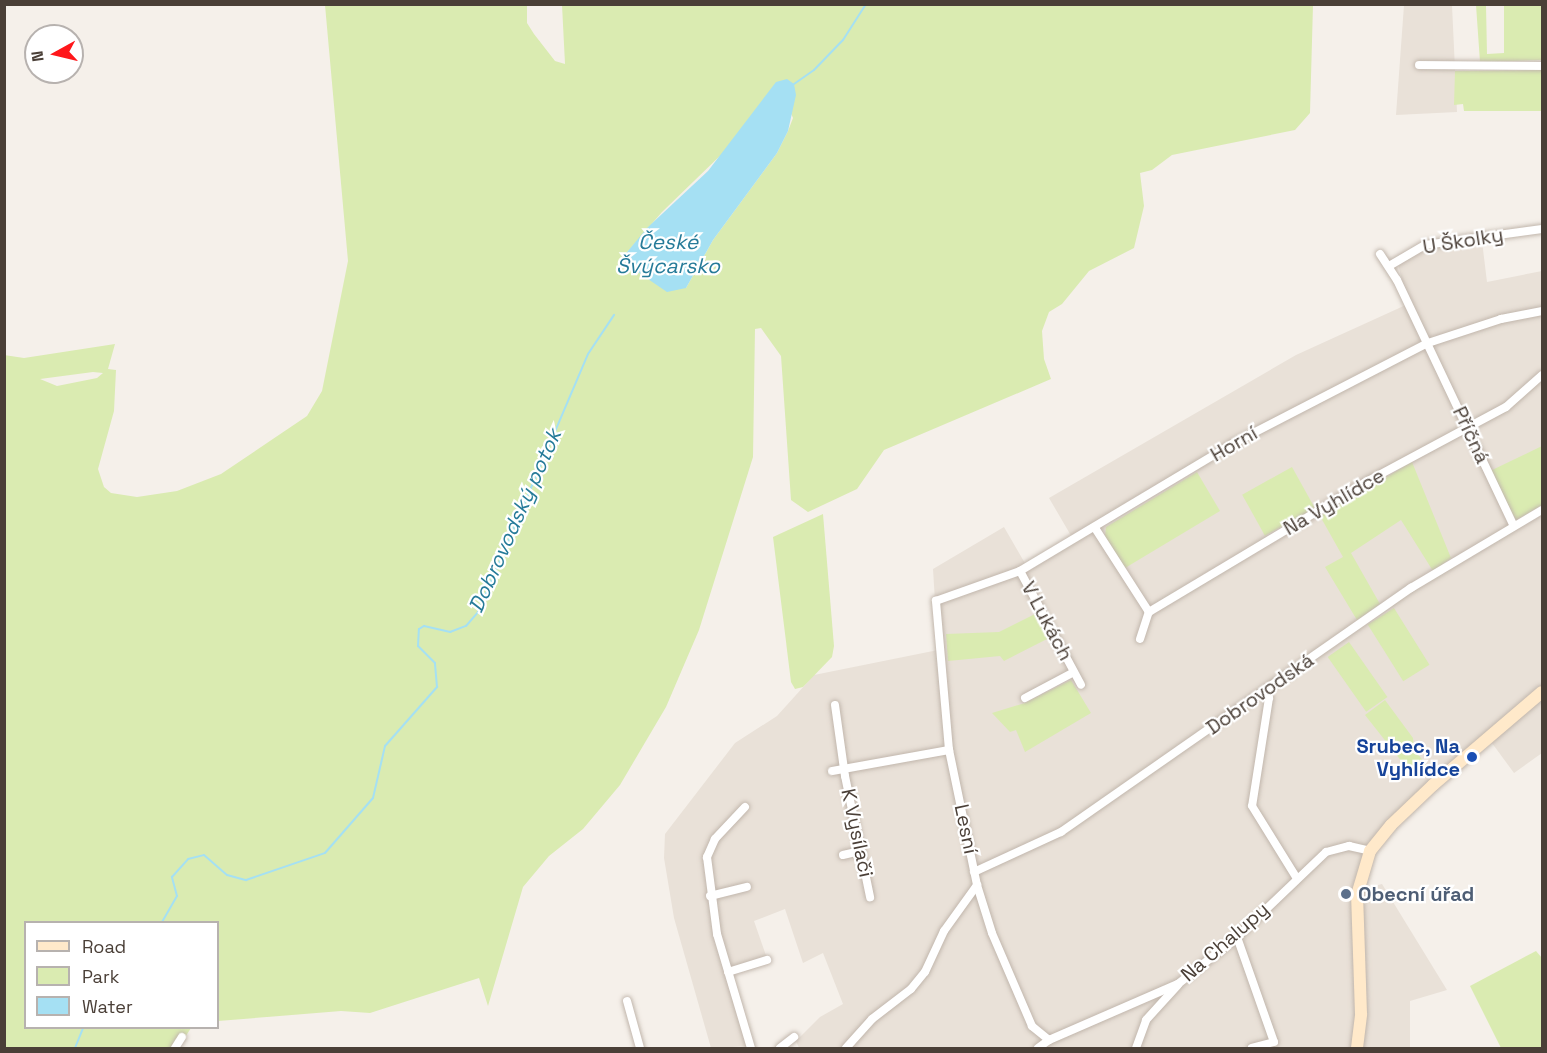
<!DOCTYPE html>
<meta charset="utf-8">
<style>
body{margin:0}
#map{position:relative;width:1547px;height:1053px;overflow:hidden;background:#f5f0ea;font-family:"Space Grotesk",sans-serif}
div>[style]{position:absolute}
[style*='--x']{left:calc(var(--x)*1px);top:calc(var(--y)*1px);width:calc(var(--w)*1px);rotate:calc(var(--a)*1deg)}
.residential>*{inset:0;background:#e9e1d8}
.green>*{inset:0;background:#daebb1;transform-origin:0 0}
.water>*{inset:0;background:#a5e0f3}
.stream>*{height:2px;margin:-1px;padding:0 1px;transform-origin:1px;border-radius:1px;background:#a5e0f3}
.roads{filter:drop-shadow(0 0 2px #c1b6ac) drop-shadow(0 0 2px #c1b6ac)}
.minor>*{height:8px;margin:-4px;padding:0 4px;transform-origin:4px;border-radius:4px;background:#fff}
.secondary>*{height:12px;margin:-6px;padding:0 6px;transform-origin:6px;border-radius:6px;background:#ffe9ca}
.dots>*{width:16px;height:16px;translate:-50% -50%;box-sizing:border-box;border:3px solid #fff;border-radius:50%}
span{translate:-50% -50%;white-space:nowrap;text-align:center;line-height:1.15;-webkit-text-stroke:4.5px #fff;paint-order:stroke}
.street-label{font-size:20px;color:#4a3f37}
.transit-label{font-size:20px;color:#164399;font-weight:700}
.right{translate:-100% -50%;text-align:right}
.service-label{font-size:20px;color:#4e5e75;font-weight:700}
.left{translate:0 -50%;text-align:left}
.water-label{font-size:21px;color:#267b99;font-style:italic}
.frame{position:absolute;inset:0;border:6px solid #4a3f37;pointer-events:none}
.legend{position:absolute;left:24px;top:921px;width:195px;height:108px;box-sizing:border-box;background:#fff;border:2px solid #b7b2af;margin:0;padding:8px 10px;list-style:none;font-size:18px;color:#4a3f37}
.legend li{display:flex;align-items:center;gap:12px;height:30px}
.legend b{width:30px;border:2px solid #b7b2af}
.north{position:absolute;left:24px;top:24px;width:60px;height:60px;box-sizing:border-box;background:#fff;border:2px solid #b7b2af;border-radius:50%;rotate:262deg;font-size:16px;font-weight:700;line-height:24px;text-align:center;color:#4a3f37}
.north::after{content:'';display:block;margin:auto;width:21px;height:27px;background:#ff171b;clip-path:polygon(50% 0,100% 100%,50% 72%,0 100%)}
</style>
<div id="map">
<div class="residential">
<div style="clip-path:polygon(1404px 5px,1452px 5px,1457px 112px,1396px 115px)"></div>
<div style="clip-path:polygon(1482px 241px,1487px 282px,1542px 271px,1542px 753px,1514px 773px,1489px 739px,1413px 808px,1378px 847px,1367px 874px,1366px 888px,1382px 884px,1447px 990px,1410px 1001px,1410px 1048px,799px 1048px,796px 1041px,820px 1017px,843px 1004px,823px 953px,803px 963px,785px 909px,754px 921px,769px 964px,731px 974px,753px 1046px,711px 1048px,674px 918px,664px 858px,665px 834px,735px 743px,777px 716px,814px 675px,938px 650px,933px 569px,1004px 527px,1026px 565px,1073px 539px,1049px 498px,1296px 355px,1408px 304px,1398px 264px,1422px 249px)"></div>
</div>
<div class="green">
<div style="clip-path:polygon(evenodd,325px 5px,527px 5px,527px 23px,534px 34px,555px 61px,565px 64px,562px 5px,1313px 5px,1310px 113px,1295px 130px,1172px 155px,1152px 170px,1140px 173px,1144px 206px,1134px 248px,1089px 271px,1062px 304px,1049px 312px,1042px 331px,1044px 359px,1051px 379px,884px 450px,857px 489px,808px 512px,791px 500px,781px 356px,761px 328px,755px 329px,753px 457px,699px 630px,666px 707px,620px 785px,583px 829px,549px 856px,523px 887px,488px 1006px,479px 978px,370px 1013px,341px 1011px,218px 1021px,218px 922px,26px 922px,26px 1028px,191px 1028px,178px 1048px,5px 1048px,4px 355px,24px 358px,115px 344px,108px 369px,116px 370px,114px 411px,98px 469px,104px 487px,111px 493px,137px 497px,177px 491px,221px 474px,307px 416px,322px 391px,348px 261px,325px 5px,778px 82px,793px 118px,788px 131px,777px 153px,713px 240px,686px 288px,623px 257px,662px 212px,726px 150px,778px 82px,325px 5px,93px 372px,103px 373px,97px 378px,57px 386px,40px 379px,93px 372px)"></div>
<div style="clip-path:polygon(1476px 5px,1486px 5px,1487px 54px,1504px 53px,1504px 5px,1542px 5px,1542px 60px,1480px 62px)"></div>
<div style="clip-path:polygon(1542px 70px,1542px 111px,1464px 111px,1463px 104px,1454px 105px,1455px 71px)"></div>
<div style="clip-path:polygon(1542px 446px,1542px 505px,1516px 520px,1490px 471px)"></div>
<div style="clip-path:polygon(1412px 462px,1451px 558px,1433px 571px,1401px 520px,1351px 553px,1380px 604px,1357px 620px,1325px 567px,1343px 557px,1320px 516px)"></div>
<div style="left:1292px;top:467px;width:47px;height:57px;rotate:61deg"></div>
<div style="clip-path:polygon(1197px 472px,1220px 511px,1125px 568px,1105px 536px,1106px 527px)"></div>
<div style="clip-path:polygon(823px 514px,834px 646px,832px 657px,803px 687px,795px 689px,791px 682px,773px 537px)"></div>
<div style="left:1394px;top:608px;width:67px;height:31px;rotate:58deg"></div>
<div style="clip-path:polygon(1035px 614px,1049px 638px,1004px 661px,1000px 656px,948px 661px,946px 634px,999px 632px)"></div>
<div style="left:1349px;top:642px;width:67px;height:26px;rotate:55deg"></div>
<div style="clip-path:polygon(1071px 680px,1091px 713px,1025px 752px,1016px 730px,1010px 732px,992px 713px,1025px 703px)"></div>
<div style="clip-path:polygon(1385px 700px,1413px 738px,1414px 749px,1431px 771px,1410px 772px,1365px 715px)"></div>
<div style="clip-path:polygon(1536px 951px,1542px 958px,1542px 1048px,1501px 1048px,1470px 986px)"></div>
</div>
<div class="water">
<div style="clip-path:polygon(787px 79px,794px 84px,796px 95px,788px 131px,777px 153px,713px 240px,686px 288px,667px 292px,626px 264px,623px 257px,647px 228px,708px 171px,776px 82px)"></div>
</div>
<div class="stream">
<div style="--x:794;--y:84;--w:24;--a:-35"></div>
<div style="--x:814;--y:70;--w:42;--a:-46"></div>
<div style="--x:843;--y:40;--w:43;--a:-57.4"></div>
<div style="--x:162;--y:922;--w:30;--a:-60"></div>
<div style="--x:177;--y:896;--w:20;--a:-105"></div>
<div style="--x:172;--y:877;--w:24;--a:-48"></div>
<div style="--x:188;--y:859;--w:16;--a:-14"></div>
<div style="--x:204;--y:855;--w:30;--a:41"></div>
<div style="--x:227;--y:875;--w:20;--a:15"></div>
<div style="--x:246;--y:880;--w:83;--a:-18.9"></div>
<div style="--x:325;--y:853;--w:73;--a:-48.9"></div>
<div style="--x:373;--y:798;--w:53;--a:-77"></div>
<div style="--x:385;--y:746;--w:79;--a:-48.6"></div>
<div style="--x:437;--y:687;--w:24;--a:-95"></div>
<div style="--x:435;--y:663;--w:24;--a:-135"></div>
<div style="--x:418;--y:646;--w:17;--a:-87"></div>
<div style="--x:419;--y:629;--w:6;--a:-31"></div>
<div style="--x:424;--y:626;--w:27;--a:13"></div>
<div style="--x:450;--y:632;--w:17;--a:-21"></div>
<div style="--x:466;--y:626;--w:18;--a:-49"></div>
<div style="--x:478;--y:612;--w:280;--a:-66.9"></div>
<div style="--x:588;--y:354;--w:47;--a:-56.3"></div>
<div style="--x:75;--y:1048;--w:22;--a:-68"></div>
</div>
<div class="roads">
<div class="minor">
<div style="--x:1419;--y:65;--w:123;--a:0.5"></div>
<div style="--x:1380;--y:254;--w:31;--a:57"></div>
<div style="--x:1397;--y:280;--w:272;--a:64.6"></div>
<div style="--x:1389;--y:266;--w:42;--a:-30.3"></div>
<div style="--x:1425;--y:245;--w:118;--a:-7.8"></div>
<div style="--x:1095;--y:528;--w:100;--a:57.3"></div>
<div style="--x:1020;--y:571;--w:129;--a:61.8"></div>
<div style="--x:1140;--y:639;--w:28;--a:-72"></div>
<div style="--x:1149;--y:612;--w:253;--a:-30.9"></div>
<div style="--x:1366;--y:482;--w:159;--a:-28.2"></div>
<div style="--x:1506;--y:407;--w:48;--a:-41.6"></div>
<div style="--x:1265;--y:690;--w:9;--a:63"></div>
<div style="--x:1269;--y:698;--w:109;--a:98.9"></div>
<div style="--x:1252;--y:806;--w:84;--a:58.2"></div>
<div style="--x:1025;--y:698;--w:55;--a:-28"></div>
<div style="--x:835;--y:705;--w:72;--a:82"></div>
<div style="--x:845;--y:776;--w:124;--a:78.3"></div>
<div style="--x:832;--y:771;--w:119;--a:-10.2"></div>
<div style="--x:745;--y:807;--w:44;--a:133.2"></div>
<div style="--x:715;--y:839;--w:20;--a:114"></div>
<div style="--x:707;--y:857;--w:78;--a:82.6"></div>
<div style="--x:717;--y:934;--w:119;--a:73.4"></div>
<div style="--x:843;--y:855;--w:18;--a:-13"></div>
<div style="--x:974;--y:872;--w:96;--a:-24.7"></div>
<div style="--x:1061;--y:832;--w:427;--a:-34.9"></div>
<div style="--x:1411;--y:588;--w:152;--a:-30.8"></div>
<div style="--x:710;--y:896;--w:38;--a:-14"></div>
<div style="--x:1237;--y:937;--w:111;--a:70.6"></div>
<div style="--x:1274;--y:1042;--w:23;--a:165"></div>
<div style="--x:728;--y:972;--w:41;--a:-17.1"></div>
<div style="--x:627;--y:1001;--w:49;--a:74.5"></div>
<div style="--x:1049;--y:1040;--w:22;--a:-141"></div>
<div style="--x:1032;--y:1026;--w:101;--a:-113.3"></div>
<div style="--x:992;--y:933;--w:50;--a:-107.4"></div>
<div style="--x:977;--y:885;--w:138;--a:-101.7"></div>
<div style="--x:949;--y:750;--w:150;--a:-95"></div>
<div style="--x:936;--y:601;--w:89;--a:-19.7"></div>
<div style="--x:1020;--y:571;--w:247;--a:-30.9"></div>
<div style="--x:1232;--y:444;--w:220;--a:-27.3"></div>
<div style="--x:1428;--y:343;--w:77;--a:-18.2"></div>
<div style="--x:1501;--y:319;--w:42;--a:-11"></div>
<div style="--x:175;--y:1048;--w:13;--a:-58"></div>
<div style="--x:780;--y:1048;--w:18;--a:-38"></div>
<div style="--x:846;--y:1048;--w:39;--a:-48"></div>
<div style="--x:872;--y:1019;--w:49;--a:-37.6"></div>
<div style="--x:911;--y:989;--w:22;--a:-51"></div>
<div style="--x:925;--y:972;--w:45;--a:-65.1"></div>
<div style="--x:944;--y:931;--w:57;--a:-54.3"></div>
<div style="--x:1038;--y:1048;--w:14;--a:-36"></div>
<div style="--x:1049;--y:1040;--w:141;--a:-23.5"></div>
<div style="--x:1178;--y:984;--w:75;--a:-38.5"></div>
<div style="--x:1237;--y:937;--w:123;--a:-43.7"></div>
<div style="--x:1326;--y:852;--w:24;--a:-15"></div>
<div style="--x:1349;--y:846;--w:22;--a:13"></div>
<div style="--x:1136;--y:1048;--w:30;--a:-70"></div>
<div style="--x:1146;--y:1020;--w:47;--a:-47.6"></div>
</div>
<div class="secondary">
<div style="--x:1357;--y:1048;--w:34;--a:-83"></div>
<div style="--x:1361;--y:1014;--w:119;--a:-91.9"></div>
<div style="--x:1357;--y:895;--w:46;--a:-73.5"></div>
<div style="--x:1370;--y:851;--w:33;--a:-51"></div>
<div style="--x:1391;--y:825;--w:58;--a:-43.6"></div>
<div style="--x:1433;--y:785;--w:143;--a:-40.5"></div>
</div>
</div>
<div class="dots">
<div style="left:1472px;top:757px;background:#1a4fb4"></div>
<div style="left:1346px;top:894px;background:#5c6f8a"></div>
</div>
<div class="street-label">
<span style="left:1463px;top:241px;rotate:-9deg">U Školky</span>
<span style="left:1471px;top:435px;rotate:65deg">Příčná</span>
<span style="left:1234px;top:444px;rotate:-30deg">Horní</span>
<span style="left:1334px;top:502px;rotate:-30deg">Na Vyhlídce</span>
<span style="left:1047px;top:621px;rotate:62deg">V Lukách</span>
<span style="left:1260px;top:694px;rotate:-35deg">Dobrovodská</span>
<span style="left:966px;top:829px;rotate:78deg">Lesní</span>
<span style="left:857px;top:833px;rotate:78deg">K Vysílači</span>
<span style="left:1225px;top:942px;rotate:-41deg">Na Chalupy</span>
</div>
<div class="transit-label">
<span class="right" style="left:1460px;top:758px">Srubec, Na<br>Vyhlídce</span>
</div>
<div class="service-label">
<span class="left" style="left:1358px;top:894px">Obecní úřad</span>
</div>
<div class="water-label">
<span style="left:668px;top:254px">České<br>Švýcarsko</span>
<span style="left:515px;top:521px;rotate:-66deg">Dobrovodský potok</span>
</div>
<div class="frame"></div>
<ul class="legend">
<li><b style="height:8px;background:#ffe9ca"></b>Road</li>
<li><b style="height:16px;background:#daebb1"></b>Park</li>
<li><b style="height:16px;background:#a5e0f3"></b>Water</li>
</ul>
<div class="north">N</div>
</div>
